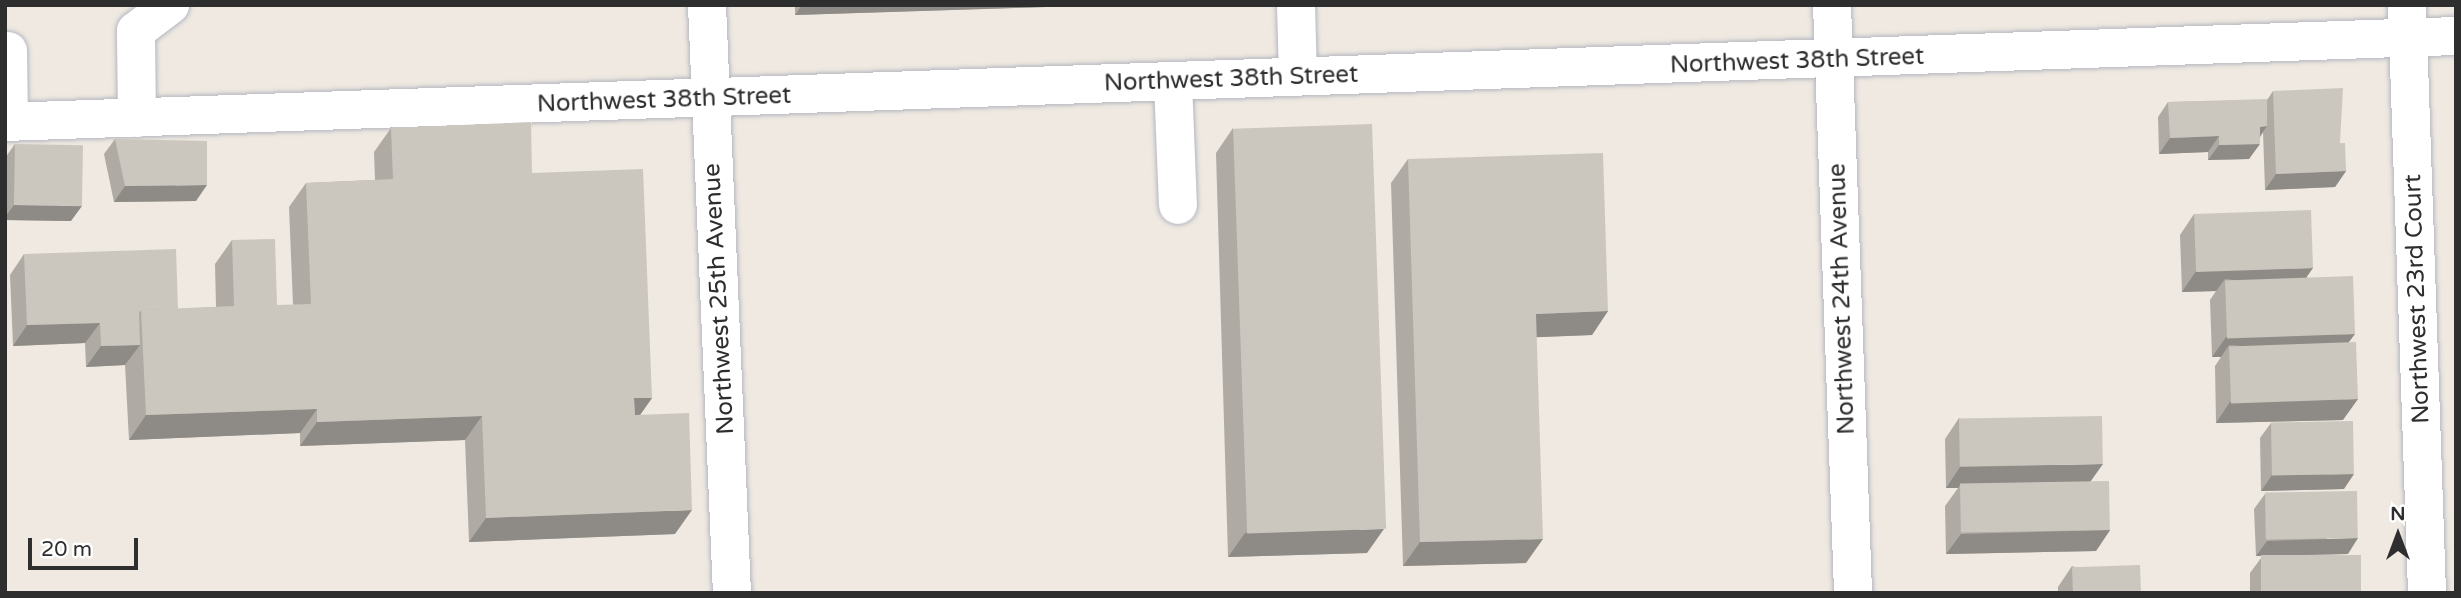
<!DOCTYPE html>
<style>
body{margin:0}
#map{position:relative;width:2461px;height:598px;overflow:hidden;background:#efe9e1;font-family:"Varela Round",sans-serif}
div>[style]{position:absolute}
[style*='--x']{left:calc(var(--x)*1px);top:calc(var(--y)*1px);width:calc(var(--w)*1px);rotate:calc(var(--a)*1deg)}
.roads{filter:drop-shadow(0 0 2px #b4b7c1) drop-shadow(0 0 2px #b4b7c1)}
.minor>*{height:38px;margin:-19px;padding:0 19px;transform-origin:19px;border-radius:19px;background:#fff}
.wall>*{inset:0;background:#afaba4}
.shaded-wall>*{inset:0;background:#8e8b86}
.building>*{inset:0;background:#cbc7bf;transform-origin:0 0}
span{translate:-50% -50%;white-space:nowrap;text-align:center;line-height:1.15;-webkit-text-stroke:6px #fff;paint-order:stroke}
.street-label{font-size:24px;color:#2e2e2e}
.frame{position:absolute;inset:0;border:7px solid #2e2e2e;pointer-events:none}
.north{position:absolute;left:2363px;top:500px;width:70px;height:70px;-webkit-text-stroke:5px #fff;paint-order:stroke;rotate:0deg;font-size:19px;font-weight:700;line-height:28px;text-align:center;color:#2e2e2e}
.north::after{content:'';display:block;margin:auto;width:24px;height:32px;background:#2e2e2e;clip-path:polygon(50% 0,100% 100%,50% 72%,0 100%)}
.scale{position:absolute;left:28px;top:538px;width:110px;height:32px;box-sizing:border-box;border:4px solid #2e2e2e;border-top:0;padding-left:9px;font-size:21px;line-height:24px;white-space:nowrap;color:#2e2e2e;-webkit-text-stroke:5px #fff;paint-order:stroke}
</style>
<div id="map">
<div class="roads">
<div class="minor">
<div style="--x:707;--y:5;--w:589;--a:87.57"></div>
<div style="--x:1296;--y:5;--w:71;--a:88.4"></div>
<div style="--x:1832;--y:5;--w:588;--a:87.95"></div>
<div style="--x:2407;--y:5;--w:588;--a:88.05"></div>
<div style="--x:8;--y:51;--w:70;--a:89.2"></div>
<div style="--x:1173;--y:82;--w:123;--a:87.7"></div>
<div style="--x:137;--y:118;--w:87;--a:-90.7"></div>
<div style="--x:136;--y:31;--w:43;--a:-37.4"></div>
<div style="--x:5;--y:122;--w:2453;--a:-2.01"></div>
</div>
</div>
<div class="wall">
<div style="clip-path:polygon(795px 5px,1108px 5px,795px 15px)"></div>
<div style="clip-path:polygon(2273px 91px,2340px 143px,2346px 171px,2335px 187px,2265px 190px,2263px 132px,2249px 159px,2208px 160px,2208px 152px,2159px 154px,2158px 117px,2168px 102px,2267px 100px)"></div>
<div style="clip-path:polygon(391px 128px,532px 173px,652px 398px,640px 415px,675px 534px,469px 542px,465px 440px,300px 446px,300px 433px,129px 440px,125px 365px,86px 367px,85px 343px,13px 346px,10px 275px,24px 254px,178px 309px,216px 307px,215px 264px,232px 240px,277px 305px,293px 305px,289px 207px,306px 183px,375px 180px,374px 152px)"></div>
<div style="clip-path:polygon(1233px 128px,1367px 553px,1228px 557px,1216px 153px)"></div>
<div style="clip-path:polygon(115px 139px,196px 201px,114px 202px,104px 154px)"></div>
<div style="clip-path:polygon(15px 144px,71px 221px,5px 220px,5px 158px)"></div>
<div style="clip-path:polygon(1408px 159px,1608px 311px,1592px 335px,1536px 337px,1526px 563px,1403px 566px,1391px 183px)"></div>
<div style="clip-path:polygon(2194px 214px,2307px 277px,2349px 342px,2343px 420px,2216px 423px,2215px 366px,2221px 357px,2212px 357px,2210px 300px,2216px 291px,2182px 292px,2180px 235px)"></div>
<div style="clip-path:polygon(1959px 418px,2090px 482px,2110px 530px,2096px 551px,1946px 554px,1945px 506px,1958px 488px,1946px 488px,1945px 439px)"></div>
<div style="clip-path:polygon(2271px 423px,2344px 489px,2261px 491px,2260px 438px)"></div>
<div style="clip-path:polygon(2265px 494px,2348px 554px,2256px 556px,2254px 509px)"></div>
<div style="clip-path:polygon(2261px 558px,2361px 593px,2250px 593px,2250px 573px)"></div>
<div style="clip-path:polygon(2072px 566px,2141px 593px,2058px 593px,2058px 587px)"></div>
</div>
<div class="shaded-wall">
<div style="clip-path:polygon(802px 5px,1108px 5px,795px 15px)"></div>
<div style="clip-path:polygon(2267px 126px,2256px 142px,2260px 127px)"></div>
<div style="clip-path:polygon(2219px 136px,2208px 152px,2159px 154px,2170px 138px)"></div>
<div style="clip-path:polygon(2260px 144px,2249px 159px,2208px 160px,2219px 145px)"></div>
<div style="clip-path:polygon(2346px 171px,2335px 187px,2265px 190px,2276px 174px)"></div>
<div style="clip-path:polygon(207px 185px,196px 201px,114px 202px,125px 186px)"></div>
<div style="clip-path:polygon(14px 205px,82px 206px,71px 221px,5px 220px,5px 217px)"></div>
<div style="clip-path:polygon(2313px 268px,2299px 288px,2225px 279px,2216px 291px,2182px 292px,2196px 271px)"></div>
<div style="clip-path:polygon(1608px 311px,1592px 335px,1519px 338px,1536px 314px)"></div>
<div style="clip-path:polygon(100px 323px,85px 343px,13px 346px,27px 325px)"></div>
<div style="clip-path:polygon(2355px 334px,2340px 354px,2229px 345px,2221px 357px,2212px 357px,2226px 337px)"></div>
<div style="clip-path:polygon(140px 345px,125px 365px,86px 367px,101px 346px)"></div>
<div style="clip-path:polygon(634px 398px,652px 398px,635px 422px)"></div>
<div style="clip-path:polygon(2358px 399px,2343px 420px,2216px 423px,2230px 402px)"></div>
<div style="clip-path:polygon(317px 409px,300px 433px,129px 440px,146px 415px)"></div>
<div style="clip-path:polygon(482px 416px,465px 440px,300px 446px,317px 422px)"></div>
<div style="clip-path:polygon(2103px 464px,2088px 485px,1960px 485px,1958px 488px,1946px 488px,1960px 467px)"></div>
<div style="clip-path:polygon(2354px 474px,2344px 489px,2261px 491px,2272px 475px)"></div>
<div style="clip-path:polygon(692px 510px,675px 534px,469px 542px,486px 518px)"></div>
<div style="clip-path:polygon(1384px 529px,1367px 553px,1228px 557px,1245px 533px)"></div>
<div style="clip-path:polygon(2110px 530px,2096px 551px,1946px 554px,1961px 534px)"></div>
<div style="clip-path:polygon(2358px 538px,2348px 554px,2256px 556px,2267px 541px)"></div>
<div style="clip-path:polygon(1543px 539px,1526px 563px,1403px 566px,1420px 542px)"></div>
</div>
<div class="building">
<div style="clip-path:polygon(2343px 88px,2340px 143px,2345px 143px,2346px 171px,2276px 174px,2273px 91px)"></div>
<div style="clip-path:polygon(2267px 99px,2267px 126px,2260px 127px,2260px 144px,2219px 145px,2219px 136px,2170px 138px,2168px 102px)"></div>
<div style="clip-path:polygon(531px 122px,532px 173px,643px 169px,652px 398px,634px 398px,635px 415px,689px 413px,692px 510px,486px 518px,482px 416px,317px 422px,317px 409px,146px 415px,141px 310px,234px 306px,232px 240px,275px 239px,277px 305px,311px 304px,306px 183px,393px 179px,391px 128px)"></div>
<div style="left:1372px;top:124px;width:405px;height:139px;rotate:88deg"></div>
<div style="clip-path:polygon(115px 139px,207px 141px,207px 185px,125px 186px)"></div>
<div style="left:15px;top:144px;width:68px;height:61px;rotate:1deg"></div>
<div style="clip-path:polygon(1603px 153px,1608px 311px,1536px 314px,1543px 539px,1420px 542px,1408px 159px)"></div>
<div style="left:2311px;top:210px;width:58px;height:117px;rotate:88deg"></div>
<div style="clip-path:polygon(176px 249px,178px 309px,141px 310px,139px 313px,140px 345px,101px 346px,100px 323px,27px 325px,24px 254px)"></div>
<div style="left:2353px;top:276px;width:58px;height:128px;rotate:88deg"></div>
<div style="left:2356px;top:342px;width:57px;height:127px;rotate:88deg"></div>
<div style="left:2102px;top:416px;width:48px;height:143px;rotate:89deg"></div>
<div style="left:2353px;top:421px;width:53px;height:82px;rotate:89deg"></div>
<div style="left:2109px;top:481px;width:49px;height:149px;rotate:89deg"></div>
<div style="left:2357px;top:491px;width:47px;height:92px;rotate:89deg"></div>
<div style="left:2361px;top:555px;width:38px;height:100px;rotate:90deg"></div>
<div style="left:2140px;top:565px;width:28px;height:68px;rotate:88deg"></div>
</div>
<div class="street-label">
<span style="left:1797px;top:61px;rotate:-2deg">Northwest 38th Street</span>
<span style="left:1231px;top:79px;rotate:-2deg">Northwest 38th Street</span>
<span style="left:664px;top:100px;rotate:-2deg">Northwest 38th Street</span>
<span style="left:719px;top:299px;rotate:-93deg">Northwest 25th Avenue</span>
<span style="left:1842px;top:299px;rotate:-92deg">Northwest 24th Avenue</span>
<span style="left:2417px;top:299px;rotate:-92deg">Northwest 23rd Court</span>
</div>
<div class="frame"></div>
<div class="north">N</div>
<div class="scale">20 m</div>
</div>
